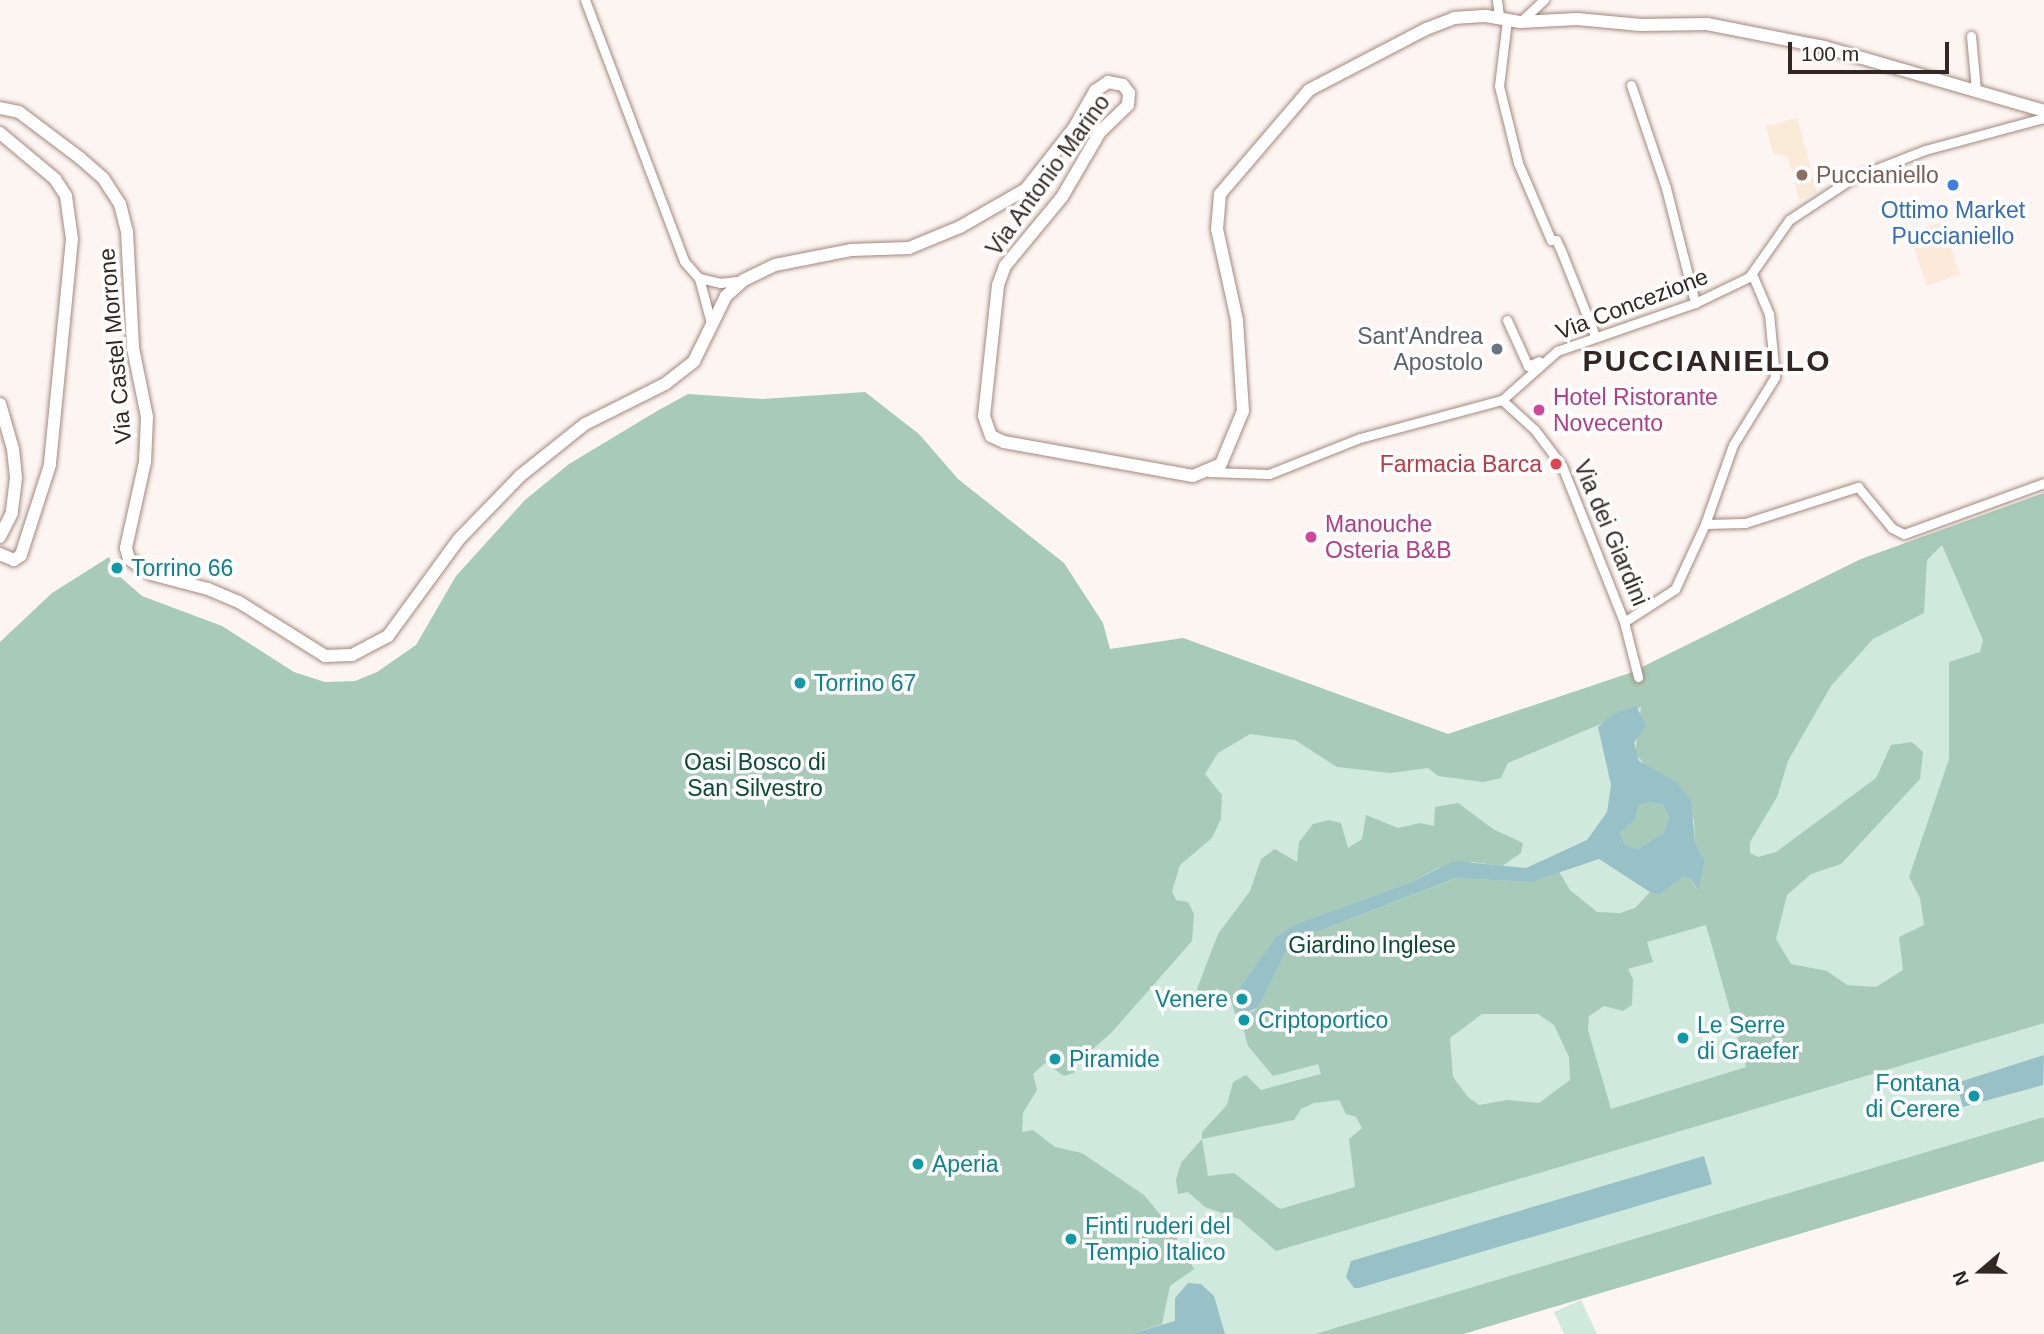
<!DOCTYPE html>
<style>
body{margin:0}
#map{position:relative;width:2044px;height:1334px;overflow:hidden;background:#fcf5f2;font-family:Helvetica,sans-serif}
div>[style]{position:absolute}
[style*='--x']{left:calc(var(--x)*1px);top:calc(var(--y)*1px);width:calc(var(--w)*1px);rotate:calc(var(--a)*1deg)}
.industrial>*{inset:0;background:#fde9d9;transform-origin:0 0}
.education>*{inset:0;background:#faead8}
.green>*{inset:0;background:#cfeadc}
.forest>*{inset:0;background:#a8cab8}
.water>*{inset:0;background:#98c0c7}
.roads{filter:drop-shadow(0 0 2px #a4887b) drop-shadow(0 0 2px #a4887b)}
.street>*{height:9px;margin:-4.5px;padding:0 4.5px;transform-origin:4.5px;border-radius:4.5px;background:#fff}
.secondary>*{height:12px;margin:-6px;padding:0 6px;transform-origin:6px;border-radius:6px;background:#fff}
.dots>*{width:19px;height:19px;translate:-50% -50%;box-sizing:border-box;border:4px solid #fff;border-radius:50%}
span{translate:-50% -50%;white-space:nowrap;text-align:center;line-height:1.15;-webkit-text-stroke:7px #fff;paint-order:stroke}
.street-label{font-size:23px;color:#322722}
.education-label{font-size:23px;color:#785e54}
.left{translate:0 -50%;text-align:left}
.shop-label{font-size:23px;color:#366cbe}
.worship-label{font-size:23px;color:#5b616d}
.right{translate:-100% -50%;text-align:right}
.hotel-label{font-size:23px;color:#b23c85}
.health-label{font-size:23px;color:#be3a42}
.culture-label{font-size:23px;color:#0d838f}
.park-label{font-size:23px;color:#0a4a33}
.district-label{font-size:30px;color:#322722;font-weight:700;letter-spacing:2px}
.north{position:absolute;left:1946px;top:1236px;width:70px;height:70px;-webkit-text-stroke:5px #fff;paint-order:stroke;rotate:250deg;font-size:19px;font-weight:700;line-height:28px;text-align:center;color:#322722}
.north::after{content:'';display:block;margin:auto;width:24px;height:32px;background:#322722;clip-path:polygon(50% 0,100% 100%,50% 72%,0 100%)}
.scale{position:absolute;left:1788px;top:42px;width:161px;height:32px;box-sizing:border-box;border:4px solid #322722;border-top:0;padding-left:9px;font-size:21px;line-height:24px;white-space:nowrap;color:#322722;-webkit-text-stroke:5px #fff;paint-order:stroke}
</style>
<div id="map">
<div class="industrial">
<div style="left:1942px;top:222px;width:55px;height:35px;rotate:71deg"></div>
</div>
<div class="education">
<div style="clip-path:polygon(1797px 118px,1817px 192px,1799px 200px,1788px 157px,1773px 153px,1766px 126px)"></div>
</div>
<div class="green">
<div style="clip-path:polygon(2044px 493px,2044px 1161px,1463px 1334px,927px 1334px,1183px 638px,1448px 734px,1630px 673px,1861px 559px)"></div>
<div style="clip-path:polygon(1581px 1300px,1597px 1334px,1564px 1334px,1554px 1312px)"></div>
</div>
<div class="forest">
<div style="clip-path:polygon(evenodd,865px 392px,919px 434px,958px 479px,1064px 563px,1103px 623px,1110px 649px,1183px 638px,1448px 734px,1630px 673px,1861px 559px,2044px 493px,2044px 1023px,1276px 1251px,1239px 1219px,1205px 1207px,1188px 1192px,1178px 1194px,1176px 1180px,1181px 1163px,1202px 1139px,1202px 1132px,1227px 1105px,1233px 1082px,1246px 1075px,1261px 1090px,1321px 1074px,1318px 1064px,1273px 1076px,1248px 1046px,1242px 1024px,1254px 1022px,1253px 1016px,1235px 1014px,1231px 1000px,1228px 1005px,1203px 998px,1197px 989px,1218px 934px,1250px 891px,1261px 859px,1275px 849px,1297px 862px,1299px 842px,1313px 824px,1329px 820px,1341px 823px,1348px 848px,1362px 839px,1366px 815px,1398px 828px,1420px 823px,1434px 826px,1435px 807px,1458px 803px,1493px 829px,1523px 843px,1521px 853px,1502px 866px,1473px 862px,1438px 868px,1409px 883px,1293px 925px,1275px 938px,1237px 991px,1235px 999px,1246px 1013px,1254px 1011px,1285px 953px,1301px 938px,1457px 878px,1531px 882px,1558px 870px,1570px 890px,1597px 912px,1620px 913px,1635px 908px,1650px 892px,1659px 893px,1683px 877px,1691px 879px,1697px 890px,1705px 860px,1695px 843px,1694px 820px,1675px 781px,1650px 771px,1635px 753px,1641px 707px,1508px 763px,1501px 778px,1483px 782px,1438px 776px,1428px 768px,1391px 773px,1337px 767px,1295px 740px,1250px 734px,1218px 753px,1205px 774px,1222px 795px,1221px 819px,1212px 838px,1180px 865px,1172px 891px,1176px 900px,1188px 902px,1194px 914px,1192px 941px,1112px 1032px,1093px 1049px,1078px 1054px,1074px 1073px,1064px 1076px,1045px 1063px,1033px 1074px,1037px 1090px,1023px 1113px,1022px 1132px,1033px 1130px,1055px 1147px,1082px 1153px,1144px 1195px,1171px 1228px,1194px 1269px,1170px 1286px,1162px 1324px,1130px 1334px,0 1334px,0 642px,52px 593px,109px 557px,117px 574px,142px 596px,222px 626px,294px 672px,325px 682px,355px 681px,377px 672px,416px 645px,456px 576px,525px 500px,569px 464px,657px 411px,688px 394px,762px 399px,865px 392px,1942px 545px,1983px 640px,1980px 652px,1949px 662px,1949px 759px,1909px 877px,1920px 898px,1924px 925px,1899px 937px,1903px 970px,1876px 987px,1847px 985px,1827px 971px,1791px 964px,1776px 939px,1787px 895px,1811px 874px,1841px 864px,1920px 779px,1923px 752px,1912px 742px,1891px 745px,1876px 778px,1776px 852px,1758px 857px,1750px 853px,1750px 842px,1777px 797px,1788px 761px,1831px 686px,1873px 639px,1924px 613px,1927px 560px,1942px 545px,865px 392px,1706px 925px,1746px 1067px,1611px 1109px,1588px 1030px,1589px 1016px,1604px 1006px,1623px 1011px,1632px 1005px,1633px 979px,1628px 969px,1653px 962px,1647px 942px,1706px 925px,865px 392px,1482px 1014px,1538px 1014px,1554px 1025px,1569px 1057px,1570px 1080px,1539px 1103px,1507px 1100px,1479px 1105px,1468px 1097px,1453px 1077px,1450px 1038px,1482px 1014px,865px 392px,1339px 1100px,1346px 1114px,1356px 1117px,1362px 1128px,1349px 1139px,1355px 1187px,1280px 1209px,1234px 1173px,1208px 1176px,1202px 1139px,1294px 1120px,1301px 1109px,1314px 1103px,1339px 1100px)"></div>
<div style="clip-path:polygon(1651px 802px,1663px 805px,1669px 817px,1664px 832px,1638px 849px,1625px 845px,1620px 833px,1635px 820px,1639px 805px)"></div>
<div style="clip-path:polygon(2044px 1117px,2044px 1161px,1463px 1334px,1315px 1334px)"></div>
</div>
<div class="water">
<div style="clip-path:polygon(evenodd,1636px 706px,1646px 725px,1634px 743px,1639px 761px,1675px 781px,1691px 800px,1695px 843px,1705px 860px,1698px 890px,1691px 879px,1683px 877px,1659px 894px,1650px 892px,1599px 859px,1531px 882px,1456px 878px,1301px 938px,1285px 953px,1258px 1007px,1246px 1013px,1239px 1011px,1237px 991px,1275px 938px,1293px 925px,1409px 883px,1454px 861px,1526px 868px,1587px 840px,1607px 812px,1611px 785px,1598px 727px,1613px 714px,1636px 706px,1651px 802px,1663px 805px,1669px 817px,1664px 832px,1638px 849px,1625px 845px,1620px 833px,1635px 820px,1639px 805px,1651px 802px)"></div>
<div style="clip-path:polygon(2044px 1055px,2043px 1085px,1963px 1107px,1956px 1083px)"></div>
<div style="clip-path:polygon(1704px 1156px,1712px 1184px,1359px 1288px,1354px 1288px,1346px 1277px,1351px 1261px)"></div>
<div style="clip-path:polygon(1188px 1283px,1201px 1284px,1214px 1296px,1225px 1334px,1130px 1334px,1175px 1321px,1175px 1298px)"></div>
</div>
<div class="roads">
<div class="street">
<div style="--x:585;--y:0;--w:279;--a:69.2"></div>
<div style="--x:684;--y:261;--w:23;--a:49"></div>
<div style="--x:699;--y:278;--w:22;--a:13"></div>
<div style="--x:720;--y:283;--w:23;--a:-7"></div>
<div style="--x:1497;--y:0;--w:17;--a:83"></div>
<div style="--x:1507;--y:20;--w:66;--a:96.9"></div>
<div style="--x:1499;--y:86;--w:79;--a:76.1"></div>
<div style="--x:1518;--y:163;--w:84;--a:66.8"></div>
<div style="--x:1551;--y:240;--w:5;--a:0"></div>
<div style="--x:1556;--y:240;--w:14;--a:65"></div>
<div style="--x:1562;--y:253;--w:89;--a:68.3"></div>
<div style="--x:1520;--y:22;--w:33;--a:-43"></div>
<div style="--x:1971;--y:36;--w:54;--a:84.7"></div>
<div style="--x:1631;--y:85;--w:109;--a:71.2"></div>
<div style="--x:1666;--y:188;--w:119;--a:75.8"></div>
<div style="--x:699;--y:278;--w:47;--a:75.1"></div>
<div style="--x:1507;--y:320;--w:51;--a:65.5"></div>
<div style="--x:1528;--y:366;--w:12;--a:-24"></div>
<div style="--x:1502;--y:400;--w:45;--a:42.3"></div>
<div style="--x:1535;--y:430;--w:45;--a:53.1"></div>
<div style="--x:1562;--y:466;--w:168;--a:68.3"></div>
<div style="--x:1624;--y:622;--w:61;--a:-32.9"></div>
<div style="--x:1675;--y:589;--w:72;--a:-65.2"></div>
<div style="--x:1705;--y:524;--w:40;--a:-1.4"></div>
<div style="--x:1745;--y:523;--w:119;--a:-17.7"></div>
<div style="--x:1858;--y:487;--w:53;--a:50.3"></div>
<div style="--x:1892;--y:528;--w:13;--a:27"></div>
<div style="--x:1904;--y:534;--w:149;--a:-20"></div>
<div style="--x:1209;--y:472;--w:60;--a:1.9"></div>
<div style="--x:1269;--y:474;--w:98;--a:-21.6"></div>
<div style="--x:1360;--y:438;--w:147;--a:-15"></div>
<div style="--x:1502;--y:400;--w:74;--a:-41.7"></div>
<div style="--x:1557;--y:351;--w:146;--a:-19.2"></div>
<div style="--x:1695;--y:303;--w:60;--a:-25.7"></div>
<div style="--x:1749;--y:277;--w:70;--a:-54.9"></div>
<div style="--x:1789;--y:220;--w:74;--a:-33.5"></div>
<div style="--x:1851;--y:179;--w:79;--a:-21.4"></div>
<div style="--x:1925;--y:150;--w:123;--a:-15.1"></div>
<div style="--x:1705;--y:524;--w:84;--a:-70.5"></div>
<div style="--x:1733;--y:445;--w:80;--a:-58.3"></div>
<div style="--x:1775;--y:377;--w:63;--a:-95.4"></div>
<div style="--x:1769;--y:314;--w:43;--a:-113"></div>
<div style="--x:1624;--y:622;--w:57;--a:75.7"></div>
</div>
<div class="secondary">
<div style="--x:0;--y:108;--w:19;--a:12"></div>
<div style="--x:19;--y:112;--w:76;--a:37"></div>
<div style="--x:80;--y:158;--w:30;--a:41"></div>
<div style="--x:103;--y:178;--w:31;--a:57"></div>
<div style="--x:120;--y:204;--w:29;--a:76"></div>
<div style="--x:127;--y:232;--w:116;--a:87"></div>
<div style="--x:133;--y:348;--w:70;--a:78.5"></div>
<div style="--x:147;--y:417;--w:45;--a:92.5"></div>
<div style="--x:145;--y:462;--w:88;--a:102.5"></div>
<div style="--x:126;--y:548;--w:11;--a:75"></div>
<div style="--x:129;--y:559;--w:27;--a:34"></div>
<div style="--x:151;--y:574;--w:59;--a:14.7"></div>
<div style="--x:208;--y:589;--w:34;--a:23"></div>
<div style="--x:239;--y:602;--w:102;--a:32.1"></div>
<div style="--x:325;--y:656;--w:27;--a:-2"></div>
<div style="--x:352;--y:655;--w:41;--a:-27.8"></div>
<div style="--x:388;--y:636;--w:120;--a:-53.8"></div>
<div style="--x:459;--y:539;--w:88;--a:-45.9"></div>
<div style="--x:520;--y:476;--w:83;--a:-38.7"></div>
<div style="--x:585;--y:424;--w:89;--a:-26.6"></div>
<div style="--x:665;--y:384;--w:37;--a:-38"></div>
<div style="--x:694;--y:361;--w:72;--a:-63.8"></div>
<div style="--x:726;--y:296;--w:24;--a:-42"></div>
<div style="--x:744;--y:280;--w:34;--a:-26"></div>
<div style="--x:775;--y:265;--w:77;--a:-11.2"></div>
<div style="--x:851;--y:250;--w:58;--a:-2"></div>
<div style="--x:909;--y:248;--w:55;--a:-22.4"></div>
<div style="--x:960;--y:227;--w:76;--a:-29.9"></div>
<div style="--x:1026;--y:189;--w:78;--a:-51.8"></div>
<div style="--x:1074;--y:128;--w:43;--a:-60.4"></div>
<div style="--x:1095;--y:91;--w:16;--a:-35"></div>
<div style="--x:1108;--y:82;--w:15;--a:11"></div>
<div style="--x:1123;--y:85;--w:10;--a:53"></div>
<div style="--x:1129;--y:93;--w:12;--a:95"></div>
<div style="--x:1128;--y:105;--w:39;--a:136"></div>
<div style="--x:1100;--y:132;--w:75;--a:120.3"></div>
<div style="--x:1062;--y:197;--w:89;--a:129.6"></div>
<div style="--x:1005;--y:266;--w:20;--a:110"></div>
<div style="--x:998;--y:285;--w:132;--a:96.1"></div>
<div style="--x:984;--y:416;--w:21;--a:71"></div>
<div style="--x:991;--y:436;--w:14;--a:25"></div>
<div style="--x:1004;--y:442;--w:192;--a:10.2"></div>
<div style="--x:1193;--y:476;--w:30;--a:-23"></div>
<div style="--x:1221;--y:464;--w:57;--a:-67.5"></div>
<div style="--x:1243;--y:411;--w:91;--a:-93.8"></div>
<div style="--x:1237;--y:320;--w:93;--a:-102.4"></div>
<div style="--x:1217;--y:229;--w:35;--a:-85"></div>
<div style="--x:1220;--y:194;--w:137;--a:-49.4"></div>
<div style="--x:1309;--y:90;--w:132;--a:-27.5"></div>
<div style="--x:1426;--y:29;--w:30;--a:-21"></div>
<div style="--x:1454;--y:18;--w:32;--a:-4"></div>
<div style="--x:1486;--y:16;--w:35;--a:10"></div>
<div style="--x:1520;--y:22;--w:57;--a:-3"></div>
<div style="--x:1577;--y:19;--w:64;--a:5.4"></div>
<div style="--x:1641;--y:25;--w:66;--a:-0.9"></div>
<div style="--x:1707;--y:24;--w:119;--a:11.1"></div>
<div style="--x:1824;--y:47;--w:229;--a:16.2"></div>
<div style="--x:0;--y:133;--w:72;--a:39.9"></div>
<div style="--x:55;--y:179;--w:20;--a:57"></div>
<div style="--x:66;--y:196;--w:43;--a:82.1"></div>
<div style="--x:72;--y:239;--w:227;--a:95.6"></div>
<div style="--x:50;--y:465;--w:95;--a:107.9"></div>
<div style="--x:21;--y:555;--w:9;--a:144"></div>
<div style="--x:14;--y:560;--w:15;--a:-157"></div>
<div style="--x:0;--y:404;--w:47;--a:73.9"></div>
<div style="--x:13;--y:449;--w:29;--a:84"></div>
<div style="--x:16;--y:478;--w:35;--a:97"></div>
<div style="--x:12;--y:513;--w:27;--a:117"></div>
</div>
</div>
<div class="dots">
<div style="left:1802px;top:175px;background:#8d6e63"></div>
<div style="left:1953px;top:185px;background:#3f7fe0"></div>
<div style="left:1497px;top:349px;background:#6b7280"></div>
<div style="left:1539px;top:410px;background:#d1479c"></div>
<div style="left:1556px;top:464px;background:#e0444e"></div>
<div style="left:1311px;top:537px;background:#d1479c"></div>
<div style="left:117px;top:568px;background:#0f9aa8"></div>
<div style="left:800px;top:683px;background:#0f9aa8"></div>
<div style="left:1242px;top:999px;background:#0f9aa8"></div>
<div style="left:1244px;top:1020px;background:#0f9aa8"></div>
<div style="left:1683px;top:1038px;background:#0f9aa8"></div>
<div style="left:1055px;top:1059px;background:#0f9aa8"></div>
<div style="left:1974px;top:1096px;background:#0f9aa8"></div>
<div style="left:918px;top:1164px;background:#0f9aa8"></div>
<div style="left:1071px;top:1239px;background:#0f9aa8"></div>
</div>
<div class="street-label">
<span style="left:1048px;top:175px;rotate:-54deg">Via Antonio Marino</span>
<span style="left:1632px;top:304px;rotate:-21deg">Via Concezione</span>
<span style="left:115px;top:346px;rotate:-95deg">Via Castel Morrone</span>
<span style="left:1611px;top:533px;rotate:67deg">Via dei Giardini</span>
</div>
<div class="education-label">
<span class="left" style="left:1816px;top:175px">Puccianiello</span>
</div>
<div class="shop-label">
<span style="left:1953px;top:223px">Ottimo Market<br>Puccianiello</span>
</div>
<div class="worship-label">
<span class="right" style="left:1483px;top:349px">Sant'Andrea<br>Apostolo</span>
</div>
<div class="hotel-label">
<span class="left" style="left:1553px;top:410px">Hotel Ristorante<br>Novecento</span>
<span class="left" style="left:1325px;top:537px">Manouche<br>Osteria B&amp;B</span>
</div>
<div class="health-label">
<span class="right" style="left:1542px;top:464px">Farmacia Barca</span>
</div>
<div class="culture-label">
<span class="left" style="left:131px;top:568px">Torrino 66</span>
<span class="left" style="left:814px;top:683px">Torrino 67</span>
<span class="right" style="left:1228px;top:999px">Venere</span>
<span class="left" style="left:1258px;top:1020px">Criptoportico</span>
<span class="left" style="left:1697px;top:1038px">Le Serre<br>di Graefer</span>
<span class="left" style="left:1069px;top:1059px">Piramide</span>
<span class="right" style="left:1960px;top:1096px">Fontana<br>di Cerere</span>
<span class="left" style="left:932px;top:1164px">Aperia</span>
<span class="left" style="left:1085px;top:1239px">Finti ruderi del<br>Tempio Italico</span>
</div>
<div class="park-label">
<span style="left:755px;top:775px">Oasi Bosco di<br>San Silvestro</span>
<span style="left:1372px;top:945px">Giardino Inglese</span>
</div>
<div class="district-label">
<span style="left:1707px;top:361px">PUCCIANIELLO</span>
</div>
<div class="north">N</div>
<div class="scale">100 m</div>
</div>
